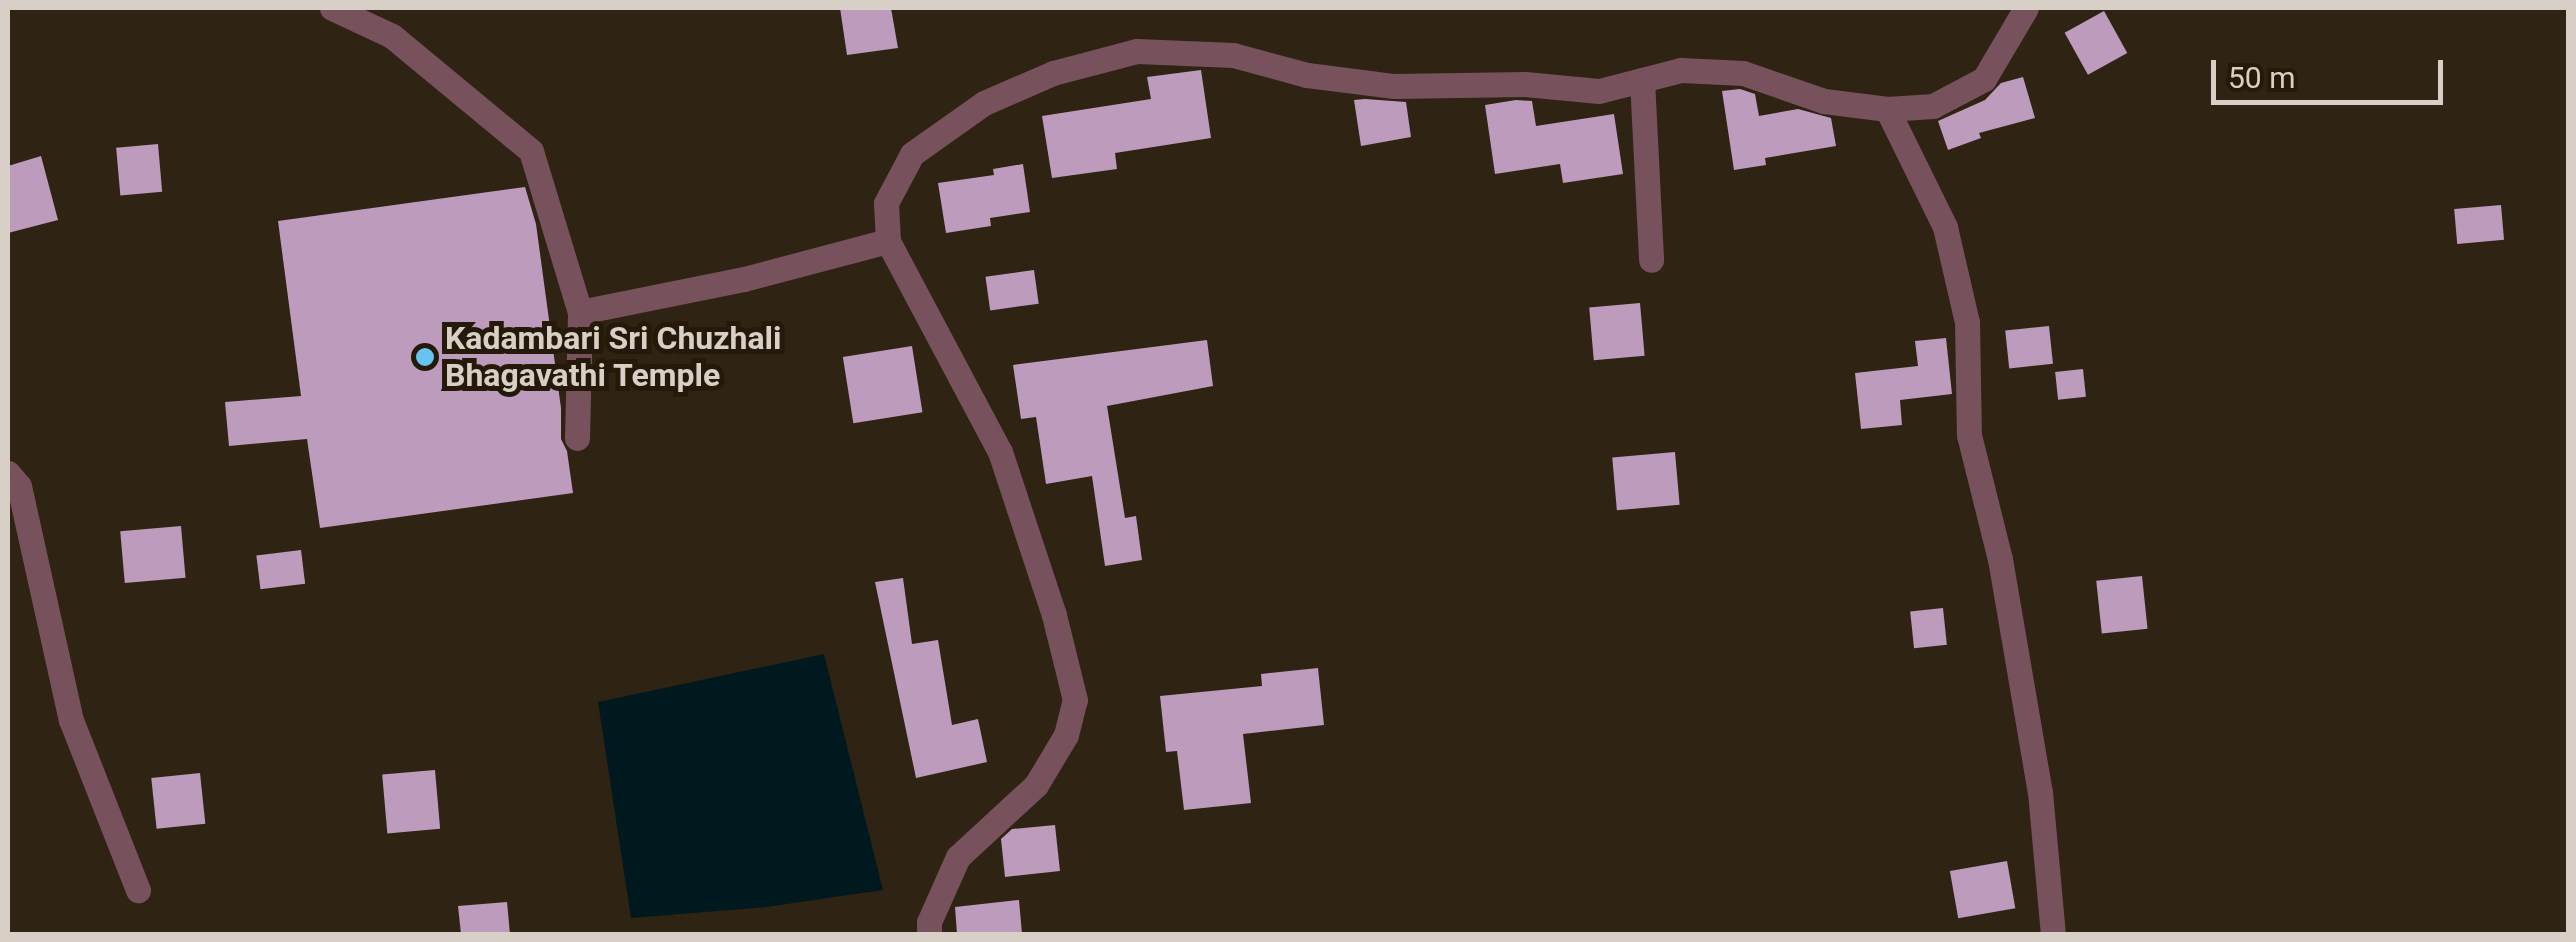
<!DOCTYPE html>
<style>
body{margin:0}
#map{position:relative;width:2576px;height:942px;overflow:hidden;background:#2f2313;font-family:Roboto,sans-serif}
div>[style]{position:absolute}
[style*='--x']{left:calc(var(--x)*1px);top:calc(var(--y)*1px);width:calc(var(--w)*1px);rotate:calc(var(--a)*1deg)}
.water>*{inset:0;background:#00191e}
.building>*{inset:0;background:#bc9bbc;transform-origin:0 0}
.minor>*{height:25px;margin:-12.5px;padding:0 12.5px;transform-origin:12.5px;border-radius:12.5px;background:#77515b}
.dots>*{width:28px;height:28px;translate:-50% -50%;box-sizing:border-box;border:5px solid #251a0a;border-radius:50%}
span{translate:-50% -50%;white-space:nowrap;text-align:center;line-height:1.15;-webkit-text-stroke:10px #251a0a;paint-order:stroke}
.poi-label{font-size:32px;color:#d8d0c6;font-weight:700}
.left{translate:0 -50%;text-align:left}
.frame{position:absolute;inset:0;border:10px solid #d8d0c6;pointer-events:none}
.scale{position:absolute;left:2211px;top:60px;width:232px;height:45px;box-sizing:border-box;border:5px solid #d8d0c6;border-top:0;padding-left:12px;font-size:30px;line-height:35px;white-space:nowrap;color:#d8d0c6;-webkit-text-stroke:8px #251a0a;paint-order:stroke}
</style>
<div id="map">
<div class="water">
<div style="clip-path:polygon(824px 654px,883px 890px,766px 907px,631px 918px,598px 702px)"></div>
</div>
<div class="building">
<div style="clip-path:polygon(840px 8px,891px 8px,898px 48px,847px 55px)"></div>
<div style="left:2104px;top:11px;width:48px;height:45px;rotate:61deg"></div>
<div style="clip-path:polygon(1201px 70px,1211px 138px,1115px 153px,1117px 169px,1052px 178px,1042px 116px,1151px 99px,1147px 77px)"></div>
<div style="clip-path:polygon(2023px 77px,2035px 118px,1979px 133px,1981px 138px,1948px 150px,1938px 121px,1985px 100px,2001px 83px)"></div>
<div style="clip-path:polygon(1740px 89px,1755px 94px,1759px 116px,1798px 109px,1831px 118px,1836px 146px,1765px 158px,1766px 165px,1734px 170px,1722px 91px)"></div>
<div style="clip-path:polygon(1365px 99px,1406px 102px,1411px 137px,1361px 146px,1354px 100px)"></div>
<div style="clip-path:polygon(1516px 100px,1532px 101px,1536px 126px,1614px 114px,1623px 174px,1563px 183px,1560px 164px,1495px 174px,1485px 105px)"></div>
<div style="left:158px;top:144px;width:48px;height:42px;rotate:85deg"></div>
<div style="clip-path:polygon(41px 156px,58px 220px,8px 233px,8px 166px)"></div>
<div style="clip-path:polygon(1023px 164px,1030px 212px,990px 218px,991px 226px,946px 233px,938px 183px,994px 175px,993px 169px)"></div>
<div style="clip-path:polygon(525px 187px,536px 224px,561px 408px,561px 439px,567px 451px,573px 493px,320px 528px,307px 439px,229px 446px,225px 402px,301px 396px,278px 221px)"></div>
<div style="left:2501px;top:205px;width:35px;height:47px;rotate:85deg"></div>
<div style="left:1034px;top:270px;width:34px;height:49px;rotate:82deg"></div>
<div style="left:1640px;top:303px;width:53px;height:51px;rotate:85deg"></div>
<div style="left:2049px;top:326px;width:38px;height:44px;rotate:84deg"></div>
<div style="clip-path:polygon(1946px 338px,1952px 394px,1900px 400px,1902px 425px,1861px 429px,1855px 373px,1918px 366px,1915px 341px)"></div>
<div style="clip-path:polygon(1207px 340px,1213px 386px,1107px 406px,1125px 518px,1136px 516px,1142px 560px,1105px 566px,1092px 476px,1046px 484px,1036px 417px,1021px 419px,1013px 365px)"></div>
<div style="left:912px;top:346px;width:67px;height:70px;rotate:81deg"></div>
<div style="left:2083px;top:369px;width:28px;height:28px;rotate:84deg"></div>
<div style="left:1675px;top:452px;width:53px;height:63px;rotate:85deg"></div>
<div style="left:181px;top:526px;width:52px;height:61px;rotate:85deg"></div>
<div style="left:301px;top:550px;width:34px;height:45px;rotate:83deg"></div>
<div style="left:2142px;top:576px;width:53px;height:46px;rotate:84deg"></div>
<div style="clip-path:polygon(903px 578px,912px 644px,938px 640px,952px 725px,978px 719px,987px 762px,916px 778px,875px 582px)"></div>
<div style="left:1943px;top:608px;width:37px;height:33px;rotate:84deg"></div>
<div style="clip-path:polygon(1318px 668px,1324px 725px,1243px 734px,1251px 803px,1184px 810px,1177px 751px,1166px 752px,1160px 696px,1262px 686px,1261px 674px)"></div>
<div style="left:435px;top:770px;width:59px;height:53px;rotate:85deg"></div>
<div style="left:200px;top:773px;width:51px;height:49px;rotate:84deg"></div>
<div style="clip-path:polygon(1055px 825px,1060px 871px,1005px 877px,1001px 839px,1012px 829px)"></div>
<div style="left:2007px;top:861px;width:48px;height:58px;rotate:80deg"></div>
<div style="clip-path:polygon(1019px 900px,1022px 934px,957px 934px,955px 907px)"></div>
<div style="clip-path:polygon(507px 902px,510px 934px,461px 934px,458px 906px)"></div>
</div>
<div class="minor">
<div style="--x:332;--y:8;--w:66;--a:25"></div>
<div style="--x:392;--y:36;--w:180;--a:39.6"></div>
<div style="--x:531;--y:151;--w:168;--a:73.1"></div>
<div style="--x:580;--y:312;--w:167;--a:-11.4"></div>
<div style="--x:744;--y:279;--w:149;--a:-14.8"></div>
<div style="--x:1642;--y:80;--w:180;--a:87.1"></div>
<div style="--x:1887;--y:109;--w:131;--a:63.8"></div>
<div style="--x:1945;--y:227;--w:98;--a:77"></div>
<div style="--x:1967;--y:322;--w:113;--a:89"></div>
<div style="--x:1969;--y:435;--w:128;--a:76"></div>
<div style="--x:2000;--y:559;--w:236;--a:80.3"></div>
<div style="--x:2040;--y:792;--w:143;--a:84.8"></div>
<div style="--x:577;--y:438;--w:126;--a:-88.6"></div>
<div style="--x:8;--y:473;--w:17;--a:50"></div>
<div style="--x:19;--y:486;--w:240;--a:77.5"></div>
<div style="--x:71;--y:720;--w:183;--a:68.5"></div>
<div style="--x:929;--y:934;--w:12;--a:-90"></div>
<div style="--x:929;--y:922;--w:71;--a:-66"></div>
<div style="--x:958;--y:857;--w:106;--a:-42.7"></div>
<div style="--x:1036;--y:785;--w:58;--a:-59"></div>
<div style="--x:1066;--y:735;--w:36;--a:-76"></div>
<div style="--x:1075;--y:700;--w:88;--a:-103.9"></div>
<div style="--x:1054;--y:615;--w:172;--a:-108.3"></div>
<div style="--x:1000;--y:452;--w:239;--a:-118"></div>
<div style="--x:888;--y:241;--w:38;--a:-93"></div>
<div style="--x:886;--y:203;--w:55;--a:-62"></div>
<div style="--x:912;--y:154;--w:88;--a:-35.3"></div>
<div style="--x:984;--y:103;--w:75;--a:-23.5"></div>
<div style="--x:1053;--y:73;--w:87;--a:-14.7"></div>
<div style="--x:1137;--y:51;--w:96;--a:2.4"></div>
<div style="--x:1233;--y:55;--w:77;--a:15.1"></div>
<div style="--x:1307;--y:75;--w:88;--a:7.2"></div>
<div style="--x:1394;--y:86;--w:131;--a:-0.9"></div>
<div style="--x:1525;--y:84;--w:74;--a:5.4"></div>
<div style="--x:1599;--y:91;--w:85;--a:-14.4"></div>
<div style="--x:1681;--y:70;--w:62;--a:2.8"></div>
<div style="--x:1743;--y:73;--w:86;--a:19.1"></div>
<div style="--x:1824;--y:101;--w:64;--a:7.2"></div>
<div style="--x:1887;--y:109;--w:46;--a:-3.7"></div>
<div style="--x:1933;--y:106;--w:58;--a:-27.9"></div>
<div style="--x:1984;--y:79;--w:82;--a:-59.4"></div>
</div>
<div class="dots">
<div style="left:425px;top:357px;background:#69c3f1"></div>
</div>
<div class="poi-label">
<span class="left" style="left:445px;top:357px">Kadambari Sri Chuzhali<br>Bhagavathi Temple</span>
</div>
<div class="frame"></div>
<div class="scale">50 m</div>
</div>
